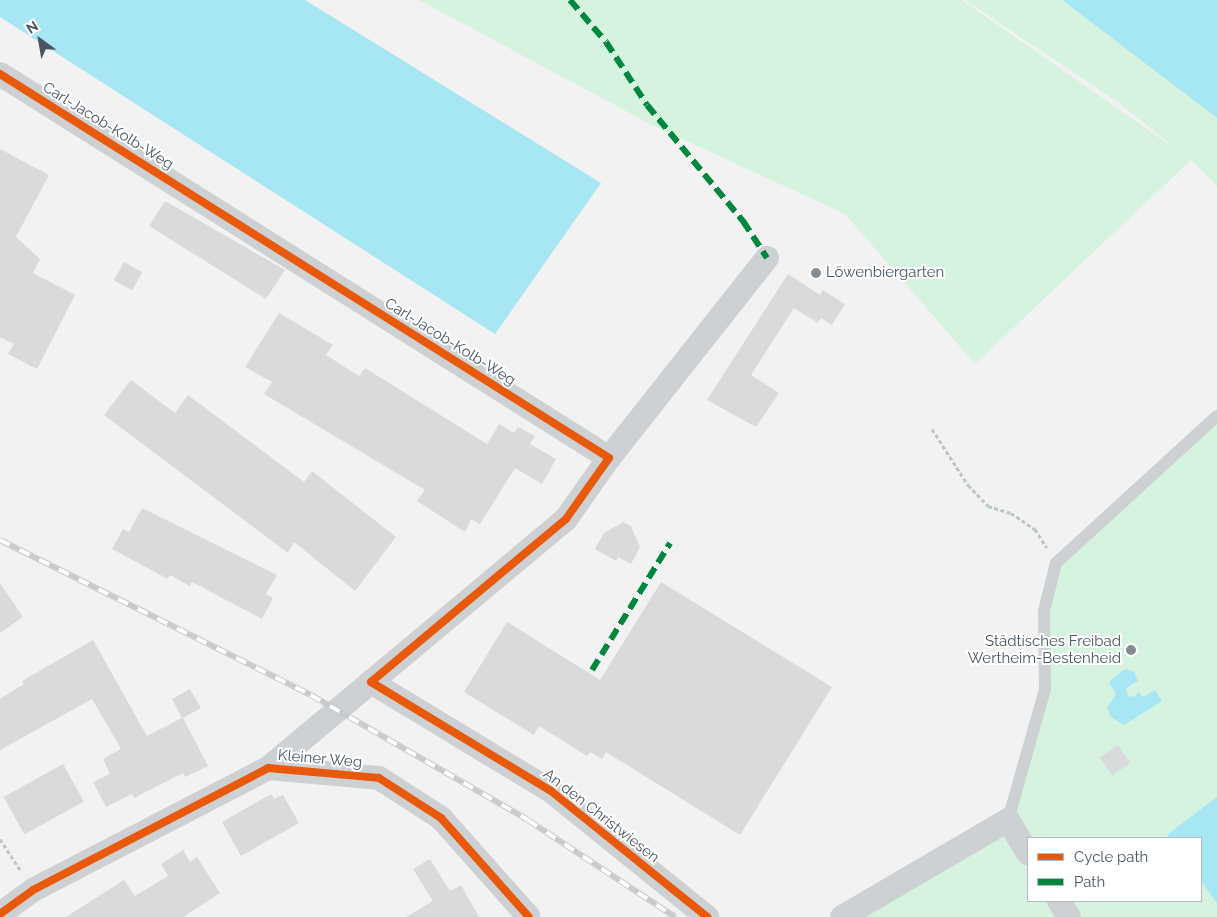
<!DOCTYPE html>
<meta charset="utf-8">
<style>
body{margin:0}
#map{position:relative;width:1217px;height:917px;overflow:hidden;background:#f2f2f2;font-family:Raleway,sans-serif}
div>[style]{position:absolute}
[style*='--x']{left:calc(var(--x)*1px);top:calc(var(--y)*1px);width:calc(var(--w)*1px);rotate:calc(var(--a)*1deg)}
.green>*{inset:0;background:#d5f3df}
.water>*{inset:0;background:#a7e6f3}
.building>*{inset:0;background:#d9dadc;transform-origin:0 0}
.path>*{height:3px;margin-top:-1.5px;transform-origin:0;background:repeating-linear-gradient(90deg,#bac8c3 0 4px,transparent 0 6.5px)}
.lane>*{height:12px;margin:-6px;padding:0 6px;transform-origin:6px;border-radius:6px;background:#cdd1d3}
.street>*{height:24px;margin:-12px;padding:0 12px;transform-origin:12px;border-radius:12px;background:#cdd1d3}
.rail>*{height:5.5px;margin-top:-2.75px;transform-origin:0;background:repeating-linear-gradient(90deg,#fff 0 11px,#c8cacc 0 22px);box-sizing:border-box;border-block:1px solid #c8cacc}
.quiet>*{height:6px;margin-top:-3px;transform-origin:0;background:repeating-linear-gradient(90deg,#00873e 0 12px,transparent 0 18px)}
.cycleway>*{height:8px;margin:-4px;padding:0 4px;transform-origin:4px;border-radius:4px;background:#e8590c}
.dots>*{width:14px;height:14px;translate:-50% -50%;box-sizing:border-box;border:2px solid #fff;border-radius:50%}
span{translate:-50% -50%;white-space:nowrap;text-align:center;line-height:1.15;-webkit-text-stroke:4px #fff;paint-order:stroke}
.street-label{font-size:15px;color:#475560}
.poi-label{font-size:15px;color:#475560}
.left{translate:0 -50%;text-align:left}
.right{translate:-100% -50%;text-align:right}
.legend{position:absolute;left:1027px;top:837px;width:175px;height:65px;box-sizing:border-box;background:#fff;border:1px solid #b5bbbf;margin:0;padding:6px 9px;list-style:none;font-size:15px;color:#475560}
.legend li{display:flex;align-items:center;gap:10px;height:25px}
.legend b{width:25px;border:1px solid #b5bbbf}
.north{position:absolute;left:15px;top:15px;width:50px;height:50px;-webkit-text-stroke:4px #fff;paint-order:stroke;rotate:328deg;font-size:14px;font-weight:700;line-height:20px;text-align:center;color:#475560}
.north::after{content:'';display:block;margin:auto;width:18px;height:22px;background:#475560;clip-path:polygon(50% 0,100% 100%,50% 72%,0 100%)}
</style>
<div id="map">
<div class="green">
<div style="clip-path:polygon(419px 0,962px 0,1180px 152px,1118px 102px,965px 0,1062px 0,1217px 118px,1217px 186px,1191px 160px,975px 364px,845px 214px,654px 126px)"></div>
<div style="clip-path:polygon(evenodd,1217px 416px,1217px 917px,842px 917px,1008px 820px,1045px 689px,1044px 611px,1056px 563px,1217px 416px,1028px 838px,1201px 838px,1201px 901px,1028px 901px,1028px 838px)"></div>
</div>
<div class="water">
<div style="clip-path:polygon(0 0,305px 0,601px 183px,495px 334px,0 17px)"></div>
<div style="clip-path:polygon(1062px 0,1217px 0,1217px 118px)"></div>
<div style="clip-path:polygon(1125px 669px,1134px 672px,1138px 681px,1126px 688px,1128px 696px,1134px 697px,1138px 692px,1143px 697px,1155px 690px,1162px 701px,1124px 725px,1111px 717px,1107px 708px,1116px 694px,1109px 682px)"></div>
<div style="clip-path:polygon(1217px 797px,1217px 903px,1201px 881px,1201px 838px,1169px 838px,1167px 835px)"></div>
</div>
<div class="building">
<div style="clip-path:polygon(0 149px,49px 175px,16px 237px,40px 259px,33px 273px,75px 295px,37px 369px,8px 354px,14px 344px,0 337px)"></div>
<div style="clip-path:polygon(165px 201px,285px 270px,266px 299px,149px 226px)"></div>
<div style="left:124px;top:262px;width:21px;height:21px;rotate:29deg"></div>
<div style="clip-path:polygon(788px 274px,820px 295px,823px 290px,845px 304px,832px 325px,821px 318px,818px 323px,794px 308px,751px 375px,779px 393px,756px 427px,707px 400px)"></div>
<div style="clip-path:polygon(279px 313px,333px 345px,326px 355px,359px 376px,365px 368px,487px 444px,499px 424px,514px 433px,518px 427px,535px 436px,530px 444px,556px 459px,542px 484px,515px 468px,480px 524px,471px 519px,465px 532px,417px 501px,425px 490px,264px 394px,272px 382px,245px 367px)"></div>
<div style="clip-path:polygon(131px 380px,175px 413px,188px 395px,304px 482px,312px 471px,396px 537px,355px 591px,294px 542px,288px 553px,104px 415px)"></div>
<div style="clip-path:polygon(142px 508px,277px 575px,266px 594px,273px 598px,262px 619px,192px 582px,190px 586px,170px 575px,168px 579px,112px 549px,123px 529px,129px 532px)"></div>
<div style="clip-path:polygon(623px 522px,631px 526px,640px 547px,631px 564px,618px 557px,616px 561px,595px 549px,604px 533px)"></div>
<div style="clip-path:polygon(661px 582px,832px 687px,740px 835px,606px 752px,602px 759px,590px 752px,587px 756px,539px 726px,534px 735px,464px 692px,507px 622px,600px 680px)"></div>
<div style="clip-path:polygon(0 583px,23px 617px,0 633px)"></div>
<div style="clip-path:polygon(93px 640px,147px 736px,182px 718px,172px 699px,190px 689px,201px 708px,183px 718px,208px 766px,185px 777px,183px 773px,134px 798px,132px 794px,106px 807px,93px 782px,110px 774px,103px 759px,121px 749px,92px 699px,0 750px,0 699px,24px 684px,22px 681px)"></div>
<div style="left:1118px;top:745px;width:22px;height:22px;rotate:56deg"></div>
<div style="left:63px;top:764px;width:43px;height:68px;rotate:61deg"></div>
<div style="clip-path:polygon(271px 794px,274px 799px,283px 795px,299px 823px,241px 856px,222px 822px)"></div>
<div style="clip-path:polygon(183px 850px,190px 862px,197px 857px,220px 893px,183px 917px,66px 917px,124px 880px,135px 896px,168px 876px,161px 864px)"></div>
<div style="clip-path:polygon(430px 859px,450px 891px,461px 885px,479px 917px,406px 917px,433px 901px,413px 869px)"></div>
</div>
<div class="path">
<div style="--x:932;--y:429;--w:67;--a:57.3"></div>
<div style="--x:968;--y:485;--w:29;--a:46"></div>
<div style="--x:988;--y:506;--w:24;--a:17"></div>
<div style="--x:1011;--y:513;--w:29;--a:34"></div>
<div style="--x:1035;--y:529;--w:22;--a:58"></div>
<div style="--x:0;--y:839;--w:37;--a:57"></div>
</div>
<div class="lane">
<div style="--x:1008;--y:820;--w:136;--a:-74.2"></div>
<div style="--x:1045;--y:689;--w:78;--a:-90.7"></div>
<div style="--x:1044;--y:611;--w:49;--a:-76"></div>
<div style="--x:1056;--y:563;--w:218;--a:-42.4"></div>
</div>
<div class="street">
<div style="--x:0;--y:74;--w:720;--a:32.23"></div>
<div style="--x:609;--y:458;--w:75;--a:125.2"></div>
<div style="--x:566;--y:519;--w:388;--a:140.1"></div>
<div style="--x:609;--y:458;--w:255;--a:-51.7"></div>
<div style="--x:371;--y:682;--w:210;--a:31.2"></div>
<div style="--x:551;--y:791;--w:201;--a:38.9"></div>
<div style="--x:1059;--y:901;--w:19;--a:58"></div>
<div style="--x:0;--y:914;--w:41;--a:-36"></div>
<div style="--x:33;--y:890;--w:265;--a:-27.4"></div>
<div style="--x:268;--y:768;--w:111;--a:5.1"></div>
<div style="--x:379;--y:778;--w:74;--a:32.8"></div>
<div style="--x:441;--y:818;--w:132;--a:48.4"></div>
<div style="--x:842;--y:917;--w:192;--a:-30.3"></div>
<div style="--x:1008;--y:820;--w:39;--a:59"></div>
</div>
<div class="rail">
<div style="--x:0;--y:540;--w:347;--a:26.5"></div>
<div style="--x:311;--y:695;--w:250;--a:29.9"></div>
<div style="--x:528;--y:820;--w:176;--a:33.4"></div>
</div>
<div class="quiet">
<div style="--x:570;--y:0;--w:55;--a:49.4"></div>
<div style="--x:606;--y:42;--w:75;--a:56.9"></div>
<div style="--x:647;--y:105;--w:151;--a:50.4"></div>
<div style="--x:743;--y:221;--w:44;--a:57"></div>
<div style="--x:592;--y:670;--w:149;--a:-58.4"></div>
</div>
<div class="cycleway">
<div style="--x:0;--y:74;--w:720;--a:32.23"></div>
<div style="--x:609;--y:458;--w:75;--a:125.2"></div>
<div style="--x:566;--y:519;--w:254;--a:140.1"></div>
<div style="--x:371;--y:682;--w:210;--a:31.2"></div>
<div style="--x:551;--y:791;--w:201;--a:38.9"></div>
<div style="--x:0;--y:914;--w:41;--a:-36"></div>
<div style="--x:33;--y:890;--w:265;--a:-27.4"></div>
<div style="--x:268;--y:768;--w:111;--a:5.1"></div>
<div style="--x:379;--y:778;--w:74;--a:32.8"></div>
<div style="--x:441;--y:818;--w:132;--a:48.4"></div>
</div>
<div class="dots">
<div style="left:816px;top:273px;background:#838c93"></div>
<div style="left:1131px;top:650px;background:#838c93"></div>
</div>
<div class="street-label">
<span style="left:108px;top:126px;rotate:32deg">Carl-Jacob-Kolb-Weg</span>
<span style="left:450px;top:342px;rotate:32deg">Carl-Jacob-Kolb-Weg</span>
<span style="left:320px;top:759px;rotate:5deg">Kleiner Weg</span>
<span style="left:601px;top:816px;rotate:38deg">An den Christwiesen</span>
</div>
<div class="poi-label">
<span class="left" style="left:826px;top:273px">Löwenbiergarten</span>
<span class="right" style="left:1121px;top:650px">Städtisches Freibad<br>Wertheim-Bestenheid</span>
</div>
<ul class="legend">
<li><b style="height:6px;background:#e8590c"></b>Cycle path</li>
<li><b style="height:6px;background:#00873e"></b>Path</li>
</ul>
<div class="north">N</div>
</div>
